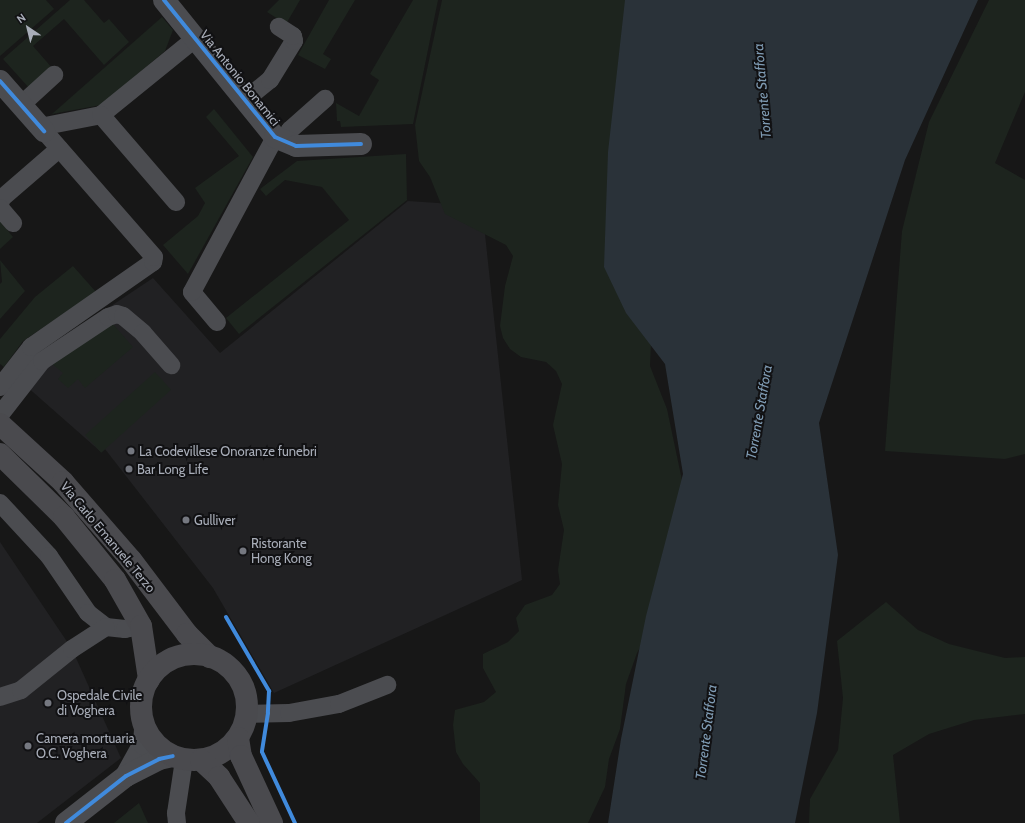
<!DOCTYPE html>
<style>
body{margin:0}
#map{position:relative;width:1025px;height:823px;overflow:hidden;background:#171717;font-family:Cabin,sans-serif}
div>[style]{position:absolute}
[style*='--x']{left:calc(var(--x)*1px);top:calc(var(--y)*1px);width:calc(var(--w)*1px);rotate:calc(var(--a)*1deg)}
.built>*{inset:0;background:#212123}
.green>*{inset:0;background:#1d241e;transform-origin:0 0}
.water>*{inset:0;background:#2a3239}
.service>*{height:18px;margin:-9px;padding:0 9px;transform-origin:9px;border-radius:9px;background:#4b4c50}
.minor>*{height:22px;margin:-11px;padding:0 11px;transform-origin:11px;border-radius:11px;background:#4b4c50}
.secondary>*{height:22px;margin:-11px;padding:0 11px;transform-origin:11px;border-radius:11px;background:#4a4a4e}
.secondary>.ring{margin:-11px;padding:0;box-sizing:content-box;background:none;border:22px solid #4a4a4e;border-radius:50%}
.cycleway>*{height:4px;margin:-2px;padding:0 2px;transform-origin:2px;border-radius:2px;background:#408adc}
.dots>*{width:11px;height:11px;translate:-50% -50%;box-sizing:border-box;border:2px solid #111113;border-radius:50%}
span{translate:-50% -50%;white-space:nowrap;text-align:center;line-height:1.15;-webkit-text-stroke:4px #111113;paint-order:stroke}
.street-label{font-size:13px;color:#a8adb8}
.poi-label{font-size:13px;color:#a8adb8}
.left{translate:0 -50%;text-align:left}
.water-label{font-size:14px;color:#7f9bb3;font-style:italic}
.north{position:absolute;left:8px;top:8px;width:40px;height:40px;-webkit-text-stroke:3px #111113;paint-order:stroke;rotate:325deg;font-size:11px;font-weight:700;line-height:16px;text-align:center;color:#a8adb8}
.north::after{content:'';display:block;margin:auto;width:14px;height:18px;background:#a8adb8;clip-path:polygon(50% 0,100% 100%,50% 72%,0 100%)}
</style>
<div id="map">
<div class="built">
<div style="clip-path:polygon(408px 201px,482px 206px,522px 580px,274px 693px,213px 588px,105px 449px,101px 452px,17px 378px,33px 358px,153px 278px,220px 353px)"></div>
<div style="clip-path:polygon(0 542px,72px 649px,121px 758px,37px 823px,0 823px)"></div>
</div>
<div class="green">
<div style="clip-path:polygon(0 0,46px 0,54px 9px,0 56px)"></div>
<div style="clip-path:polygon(70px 0,84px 0,104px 23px,109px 19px,129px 42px,104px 65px,64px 19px,33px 46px,53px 69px,30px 89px,3px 59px)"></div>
<div style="clip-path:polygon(279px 0,300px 0,286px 24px,267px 12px)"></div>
<div style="clip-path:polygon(329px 0,355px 0,323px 54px,331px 59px,325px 69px,298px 55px)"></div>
<div style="clip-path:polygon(413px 0,438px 0,413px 124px,341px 127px,340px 121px,337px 121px,336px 103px,359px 116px,379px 80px,370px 74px)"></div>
<div style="clip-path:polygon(442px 0,632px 0,651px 343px,650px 366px,667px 409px,683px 485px,653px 625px,637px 653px,626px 684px,620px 729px,609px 759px,605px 787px,588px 823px,480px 823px,480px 783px,463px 764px,456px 752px,453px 725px,455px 710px,484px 702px,496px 692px,483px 668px,483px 654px,508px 642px,519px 631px,516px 618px,525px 605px,552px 595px,560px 584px,558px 570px,564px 530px,558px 505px,562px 464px,553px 425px,562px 384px,556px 371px,546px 362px,521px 357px,510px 349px,503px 338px,500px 326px,505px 286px,513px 256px,506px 245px,445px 214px,430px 177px,419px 161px,415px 125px)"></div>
<div style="clip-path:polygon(989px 0,1025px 0,1025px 92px,995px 163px,1025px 180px,1025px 454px,1005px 459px,885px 451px,902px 231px,929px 122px)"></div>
<div style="clip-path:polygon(162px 17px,173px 30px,165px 51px,101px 105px,52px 114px)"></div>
<div style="clip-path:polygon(214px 109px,253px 157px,188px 274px,163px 245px,198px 216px,205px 203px,195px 188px,239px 156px,206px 117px)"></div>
<div style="clip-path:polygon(406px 154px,407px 200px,239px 334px,226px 318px,349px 220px,322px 187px,285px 180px,266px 196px,260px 189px,297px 161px)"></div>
<div style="clip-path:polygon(0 221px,13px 237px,0 249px)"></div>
<div style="clip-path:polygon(0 260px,25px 291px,0 319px,0 284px,2px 282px)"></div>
<div style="clip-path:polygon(73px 266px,96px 292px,23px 341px,4px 367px,0 364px,0 339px,35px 297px)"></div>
<div style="clip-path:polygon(113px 324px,133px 347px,85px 388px,78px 379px,68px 388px,58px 379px,63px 373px,51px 363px)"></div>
<div style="left:155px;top:372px;width:24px;height:94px;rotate:48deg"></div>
<div style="clip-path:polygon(886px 602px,918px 630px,949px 644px,1005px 658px,1025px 657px,1025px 714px,974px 720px,929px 734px,893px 755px,900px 823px,809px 823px,810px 799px,838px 750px,843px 698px,837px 641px)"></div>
<div style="clip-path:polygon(139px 803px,148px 823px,114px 823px)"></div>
</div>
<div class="water">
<div style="clip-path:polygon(625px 0,978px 0,905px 160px,819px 423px,838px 555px,817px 713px,795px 823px,608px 823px,621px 739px,646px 616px,683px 474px,665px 364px,626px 313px,604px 267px,608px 152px)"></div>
</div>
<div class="service">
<div style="--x:245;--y:100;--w:32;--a:-39"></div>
<div style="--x:270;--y:80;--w:46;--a:-58.4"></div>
<div style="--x:294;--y:41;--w:5;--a:-101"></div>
<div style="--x:293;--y:36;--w:17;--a:-147"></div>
<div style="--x:21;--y:105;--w:45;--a:-42.3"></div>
<div style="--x:101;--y:115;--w:121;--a:-39"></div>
<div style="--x:40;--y:127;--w:62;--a:-11.1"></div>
<div style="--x:101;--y:115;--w:115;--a:49.2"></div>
<div style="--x:283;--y:142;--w:14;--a:-60"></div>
<div style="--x:290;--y:130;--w:47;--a:-41.5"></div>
<div style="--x:0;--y:206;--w:7;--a:-82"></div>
<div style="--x:1;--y:199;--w:77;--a:-40.8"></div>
<div style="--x:0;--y:208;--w:20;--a:49"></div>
<div style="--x:217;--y:322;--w:39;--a:-130"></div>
<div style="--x:192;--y:292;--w:176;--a:-61.8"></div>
<div style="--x:0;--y:387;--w:51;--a:-52.2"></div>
<div style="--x:31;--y:347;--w:149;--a:-34.9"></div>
<div style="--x:153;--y:262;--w:5;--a:-79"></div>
<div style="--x:154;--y:257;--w:167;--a:-131.1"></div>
<div style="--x:0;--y:415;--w:68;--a:-52.1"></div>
<div style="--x:42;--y:361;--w:79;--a:-33.7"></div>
<div style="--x:108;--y:317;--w:9;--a:-18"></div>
<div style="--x:117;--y:314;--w:6;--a:18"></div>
<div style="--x:123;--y:316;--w:26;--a:40"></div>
<div style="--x:143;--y:333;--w:43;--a:48.8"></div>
<div style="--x:0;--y:503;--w:72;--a:47.2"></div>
<div style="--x:49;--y:556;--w:69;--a:55.6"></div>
<div style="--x:88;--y:613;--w:23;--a:38"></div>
<div style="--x:106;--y:627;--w:19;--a:6"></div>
<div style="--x:125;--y:629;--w:16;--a:-11"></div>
<div style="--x:0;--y:697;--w:22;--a:-18"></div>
<div style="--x:21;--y:690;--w:65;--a:-38.8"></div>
<div style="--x:72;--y:649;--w:40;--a:-32.9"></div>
<div style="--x:247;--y:714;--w:42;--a:-1.4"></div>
<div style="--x:289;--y:713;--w:51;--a:-10.2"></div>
<div style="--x:339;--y:704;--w:52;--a:-21.6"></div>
<div style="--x:177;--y:823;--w:10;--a:-96"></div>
<div style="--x:176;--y:813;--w:54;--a:-81.4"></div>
</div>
<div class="minor">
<div style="--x:164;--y:0;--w:176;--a:51"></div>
<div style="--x:275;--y:137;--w:23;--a:23"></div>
<div style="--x:296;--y:146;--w:65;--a:-1.8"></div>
<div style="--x:0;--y:81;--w:67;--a:48.7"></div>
<div style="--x:126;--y:776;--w:37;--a:-61"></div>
<div style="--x:144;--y:744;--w:15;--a:-86"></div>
<div style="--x:66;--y:823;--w:76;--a:-38.1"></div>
<div style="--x:126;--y:776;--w:37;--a:-27"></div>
<div style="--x:159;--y:759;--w:14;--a:-12"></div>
</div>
<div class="secondary">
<div style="--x:0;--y:424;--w:86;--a:42.6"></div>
<div style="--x:63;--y:482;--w:103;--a:48.9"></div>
<div style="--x:131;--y:560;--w:93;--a:52.9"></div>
<div style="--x:187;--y:634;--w:33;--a:45"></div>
<div style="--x:0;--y:454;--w:90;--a:44.5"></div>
<div style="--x:64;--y:517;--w:81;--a:51"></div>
<div style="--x:115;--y:580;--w:53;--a:60.5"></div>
<div style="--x:141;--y:626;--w:54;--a:81.4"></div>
<div class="ring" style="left:141px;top:654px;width:84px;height:84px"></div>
<div style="--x:238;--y:738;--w:18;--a:81"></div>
<div style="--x:241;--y:756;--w:74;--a:65.2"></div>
<div style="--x:201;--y:760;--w:25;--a:43"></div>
<div style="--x:219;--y:777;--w:55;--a:56.9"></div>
</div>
<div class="cycleway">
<div style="--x:164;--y:0;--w:176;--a:51"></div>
<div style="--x:275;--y:137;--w:23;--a:23"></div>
<div style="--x:296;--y:146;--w:65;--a:-1.8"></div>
<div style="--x:0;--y:81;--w:67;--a:48.7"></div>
<div style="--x:226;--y:617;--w:86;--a:59.8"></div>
<div style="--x:269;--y:691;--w:22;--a:93"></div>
<div style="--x:268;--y:713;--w:39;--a:99"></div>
<div style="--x:262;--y:752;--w:78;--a:65.1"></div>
<div style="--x:66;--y:823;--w:76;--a:-38.1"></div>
<div style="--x:126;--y:776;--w:37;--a:-27"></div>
<div style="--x:159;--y:759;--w:14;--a:-12"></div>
</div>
<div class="dots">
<div style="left:131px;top:451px;background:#757880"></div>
<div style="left:129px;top:469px;background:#757880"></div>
<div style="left:186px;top:520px;background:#757880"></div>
<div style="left:243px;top:551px;background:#757880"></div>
<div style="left:48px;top:703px;background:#757880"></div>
<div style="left:28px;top:746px;background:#757880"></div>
</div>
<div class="street-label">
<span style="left:240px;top:78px;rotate:51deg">Via Antonio Bonamici</span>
<span style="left:108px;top:537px;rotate:50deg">Via Carlo Emanuele Terzo</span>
</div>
<div class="poi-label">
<span class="left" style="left:139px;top:451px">La Codevillese Onoranze funebri</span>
<span class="left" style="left:137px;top:469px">Bar Long Life</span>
<span class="left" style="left:194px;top:520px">Gulliver</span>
<span class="left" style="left:251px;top:551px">Ristorante<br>Hong Kong</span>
<span class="left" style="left:57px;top:703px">Ospedale Civile<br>di Voghera</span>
<span class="left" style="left:36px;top:746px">Camera mortuaria<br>O.C. Voghera</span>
</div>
<div class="water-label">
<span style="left:762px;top:91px;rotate:-95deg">Torrente Staffora</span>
<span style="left:759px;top:412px;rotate:-80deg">Torrente Staffora</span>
<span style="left:706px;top:732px;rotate:-83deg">Torrente Staffora</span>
</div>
<div class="north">N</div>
</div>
